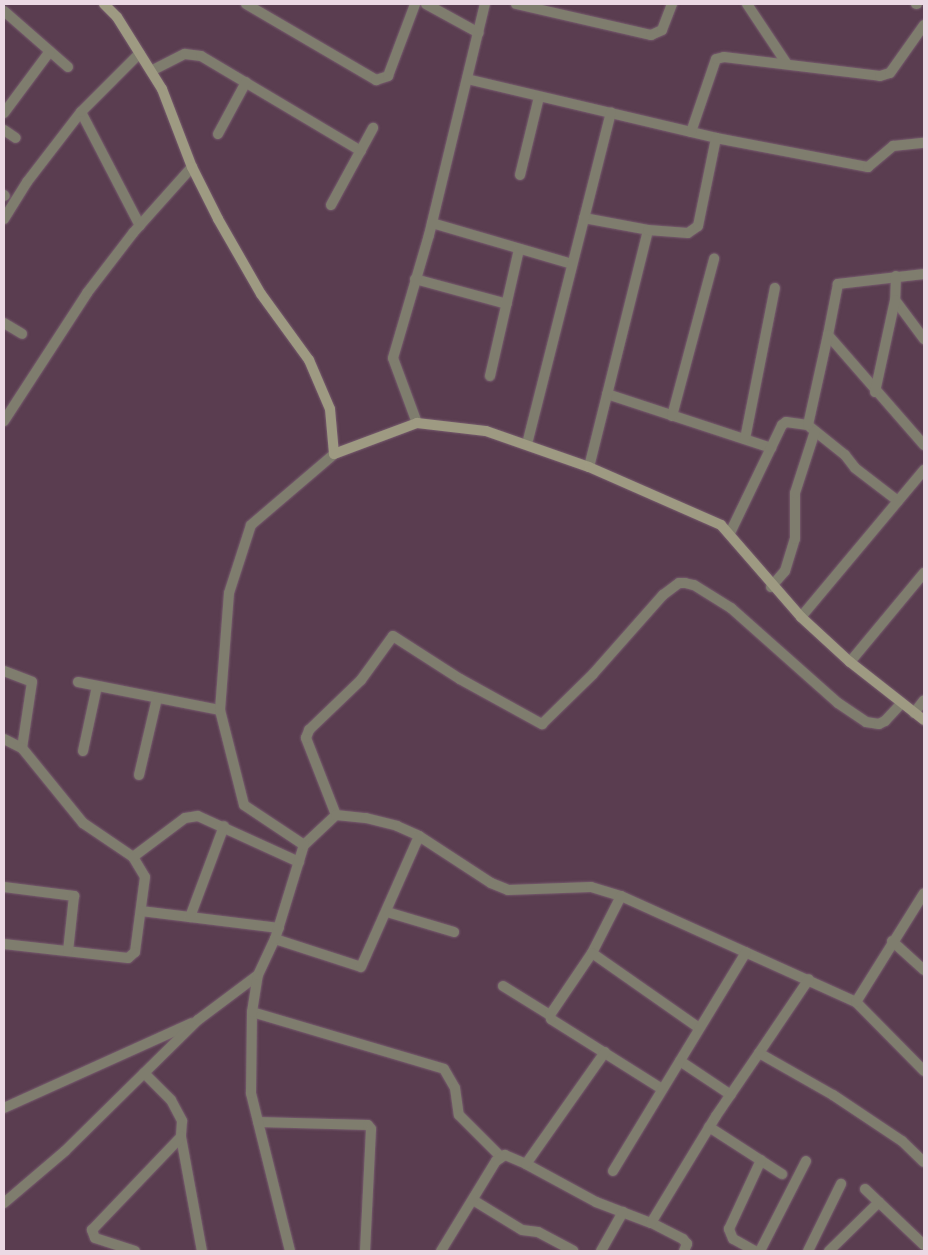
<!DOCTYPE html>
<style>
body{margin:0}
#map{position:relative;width:928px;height:1255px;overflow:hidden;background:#5a3d50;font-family:Literata,serif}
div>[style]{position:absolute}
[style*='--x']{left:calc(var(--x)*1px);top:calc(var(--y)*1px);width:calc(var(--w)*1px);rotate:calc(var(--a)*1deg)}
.roads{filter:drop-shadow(0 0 1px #775c6e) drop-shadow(0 0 1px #775c6e)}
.minor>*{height:10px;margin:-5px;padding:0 5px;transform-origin:5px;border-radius:5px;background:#7f7d6e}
.tertiary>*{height:10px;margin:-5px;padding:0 5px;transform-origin:5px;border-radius:5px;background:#7f7d6e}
.secondary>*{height:10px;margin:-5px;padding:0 5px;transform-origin:5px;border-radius:5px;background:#9e9a82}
span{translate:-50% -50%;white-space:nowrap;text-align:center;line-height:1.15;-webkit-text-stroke:5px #4f3346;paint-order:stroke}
.frame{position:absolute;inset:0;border:5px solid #ebd9e4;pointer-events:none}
</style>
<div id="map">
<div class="roads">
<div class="minor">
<div style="--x:246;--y:4;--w:151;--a:30.3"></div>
<div style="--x:376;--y:80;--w:13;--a:-18"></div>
<div style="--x:388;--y:76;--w:77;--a:-69.4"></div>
<div style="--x:426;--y:4;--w:60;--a:28.7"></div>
<div style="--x:516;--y:4;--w:139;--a:12.9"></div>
<div style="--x:651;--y:35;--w:12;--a:-24"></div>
<div style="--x:662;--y:30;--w:28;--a:-69"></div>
<div style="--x:747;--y:4;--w:72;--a:56.3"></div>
<div style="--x:916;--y:4;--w:1;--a:0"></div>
<div style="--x:4;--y:11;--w:85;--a:41.2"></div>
<div style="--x:151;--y:71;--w:38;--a:-27"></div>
<div style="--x:185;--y:54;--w:16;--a:7"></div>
<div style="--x:201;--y:56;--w:186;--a:30.7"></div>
<div style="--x:467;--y:79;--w:256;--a:13.3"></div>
<div style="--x:716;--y:138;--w:155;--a:10.8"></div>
<div style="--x:868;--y:167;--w:33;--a:-40"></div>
<div style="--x:893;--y:146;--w:31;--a:-6"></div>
<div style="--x:81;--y:112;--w:128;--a:62.6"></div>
<div style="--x:4;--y:113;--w:77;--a:-53.4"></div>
<div style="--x:4;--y:130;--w:14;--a:34"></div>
<div style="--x:691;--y:132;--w:77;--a:-71.1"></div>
<div style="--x:716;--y:59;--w:8;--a:-14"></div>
<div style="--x:724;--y:57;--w:157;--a:6.9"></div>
<div style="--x:880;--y:76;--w:10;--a:-17"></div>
<div style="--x:890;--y:73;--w:59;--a:-54.7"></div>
<div style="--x:218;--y:134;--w:59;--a:-61.7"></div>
<div style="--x:520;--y:175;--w:80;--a:-76.3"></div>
<div style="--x:4;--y:195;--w:1;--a:45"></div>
<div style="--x:331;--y:205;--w:88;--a:-61.4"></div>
<div style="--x:584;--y:218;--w:65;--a:10.6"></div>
<div style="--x:4;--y:219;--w:44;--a:-58.1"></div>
<div style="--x:27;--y:182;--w:88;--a:-52.4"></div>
<div style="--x:81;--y:112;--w:83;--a:-45"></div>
<div style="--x:432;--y:223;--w:146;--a:16.3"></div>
<div style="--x:924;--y:274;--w:87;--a:173.4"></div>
<div style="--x:838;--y:284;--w:52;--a:101.1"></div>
<div style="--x:828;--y:335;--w:146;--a:48.9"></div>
<div style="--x:896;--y:276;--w:24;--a:92"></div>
<div style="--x:895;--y:300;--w:49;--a:53.4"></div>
<div style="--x:415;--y:279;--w:95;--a:15.2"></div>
<div style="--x:4;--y:323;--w:21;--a:31"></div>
<div style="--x:490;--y:376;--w:130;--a:-77.1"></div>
<div style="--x:875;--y:392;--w:94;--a:-77.7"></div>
<div style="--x:607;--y:394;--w:173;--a:18.2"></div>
<div style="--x:672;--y:416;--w:163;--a:-75"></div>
<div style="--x:4;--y:421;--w:153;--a:-57"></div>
<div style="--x:87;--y:293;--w:76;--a:-52.5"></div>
<div style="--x:133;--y:233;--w:89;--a:-48.2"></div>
<div style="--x:417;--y:423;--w:69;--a:-110.3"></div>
<div style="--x:393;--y:358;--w:128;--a:-73.7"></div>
<div style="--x:429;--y:235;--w:238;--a:-76.4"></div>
<div style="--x:810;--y:427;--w:45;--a:38.7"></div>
<div style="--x:845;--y:455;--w:16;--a:52"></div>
<div style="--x:855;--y:468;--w:54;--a:37.5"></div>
<div style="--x:745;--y:439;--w:154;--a:-78.8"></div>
<div style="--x:527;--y:444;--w:342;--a:-75.8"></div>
<div style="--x:589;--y:467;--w:244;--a:-76"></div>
<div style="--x:648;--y:230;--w:40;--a:4.3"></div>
<div style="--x:688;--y:233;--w:12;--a:-35"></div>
<div style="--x:698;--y:226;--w:90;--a:-78.4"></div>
<div style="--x:730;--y:533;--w:120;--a:-64.3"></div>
<div style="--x:782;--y:425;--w:5;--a:-37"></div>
<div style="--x:786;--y:422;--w:22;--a:8"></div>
<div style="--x:808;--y:425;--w:92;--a:-77.5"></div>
<div style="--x:771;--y:587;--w:21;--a:-49"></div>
<div style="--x:785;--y:571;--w:34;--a:-73"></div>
<div style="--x:795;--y:539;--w:46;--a:-90"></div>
<div style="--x:795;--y:493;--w:65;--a:-72.1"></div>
<div style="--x:801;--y:617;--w:192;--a:-50.1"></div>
<div style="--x:850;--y:662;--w:116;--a:-50.3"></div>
<div style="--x:4;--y:671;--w:30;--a:21"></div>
<div style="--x:32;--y:682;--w:67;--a:98.6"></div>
<div style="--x:78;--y:682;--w:145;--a:11.2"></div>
<div style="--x:4;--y:739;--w:20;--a:27"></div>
<div style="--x:22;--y:748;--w:97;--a:50.9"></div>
<div style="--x:83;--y:823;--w:60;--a:34.2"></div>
<div style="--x:133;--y:857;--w:23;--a:59"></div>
<div style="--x:145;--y:877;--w:76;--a:97.6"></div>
<div style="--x:135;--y:952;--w:9;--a:139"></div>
<div style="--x:128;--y:958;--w:125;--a:-173.6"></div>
<div style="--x:83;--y:751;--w:66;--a:-77.8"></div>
<div style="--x:139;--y:775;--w:79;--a:-76.8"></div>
<div style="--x:336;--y:815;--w:83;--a:-111.3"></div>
<div style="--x:306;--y:738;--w:9;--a:-69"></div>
<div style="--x:309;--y:730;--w:72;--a:-43.9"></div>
<div style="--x:361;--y:680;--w:54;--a:-54"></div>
<div style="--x:393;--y:636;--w:80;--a:32.7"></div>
<div style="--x:460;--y:679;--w:94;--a:28.8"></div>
<div style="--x:542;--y:724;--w:71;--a:-44.4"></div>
<div style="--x:593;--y:674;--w:106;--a:-48.5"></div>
<div style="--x:663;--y:595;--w:20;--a:-37"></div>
<div style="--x:679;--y:583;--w:6;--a:0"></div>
<div style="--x:685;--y:583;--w:9;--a:13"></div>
<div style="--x:694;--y:585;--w:44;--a:31.9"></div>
<div style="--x:731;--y:608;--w:143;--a:41.6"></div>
<div style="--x:838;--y:703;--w:34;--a:34"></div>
<div style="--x:866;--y:722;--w:13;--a:9"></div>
<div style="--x:879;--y:724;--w:7;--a:-27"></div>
<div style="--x:885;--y:721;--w:23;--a:-47"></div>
<div style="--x:304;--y:845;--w:44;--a:-43.2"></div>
<div style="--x:336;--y:815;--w:30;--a:6"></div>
<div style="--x:366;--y:818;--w:32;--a:14"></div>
<div style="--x:397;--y:826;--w:24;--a:24"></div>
<div style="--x:419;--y:836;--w:86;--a:33.1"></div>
<div style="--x:491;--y:883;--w:18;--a:22"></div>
<div style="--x:508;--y:890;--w:83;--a:-2.1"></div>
<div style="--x:591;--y:887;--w:31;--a:17"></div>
<div style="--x:621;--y:896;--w:258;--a:24.3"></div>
<div style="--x:856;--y:1002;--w:97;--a:45.4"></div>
<div style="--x:133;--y:857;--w:65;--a:-36.9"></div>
<div style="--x:185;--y:818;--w:13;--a:-9"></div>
<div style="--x:198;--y:816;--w:111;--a:24.5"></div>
<div style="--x:4;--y:887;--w:71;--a:7.3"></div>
<div style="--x:74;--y:896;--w:55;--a:96.2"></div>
<div style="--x:141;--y:911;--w:139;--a:7"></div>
<div style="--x:387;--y:912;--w:70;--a:16.6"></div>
<div style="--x:190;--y:917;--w:97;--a:-69.5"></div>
<div style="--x:275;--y:939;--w:90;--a:18"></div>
<div style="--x:361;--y:967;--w:143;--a:-66.1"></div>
<div style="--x:892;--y:941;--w:43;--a:42.2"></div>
<div style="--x:592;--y:953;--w:64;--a:-63"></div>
<div style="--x:503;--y:986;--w:55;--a:31.7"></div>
<div style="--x:856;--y:1002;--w:128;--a:-58"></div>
<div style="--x:252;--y:1012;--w:200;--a:16.5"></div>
<div style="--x:444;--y:1069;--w:22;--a:60"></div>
<div style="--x:455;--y:1088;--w:27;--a:82"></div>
<div style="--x:459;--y:1115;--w:58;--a:45"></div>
<div style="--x:759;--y:1053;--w:89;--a:-56"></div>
<div style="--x:680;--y:1061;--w:61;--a:33.7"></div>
<div style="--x:144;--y:1073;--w:38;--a:45"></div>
<div style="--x:171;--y:1100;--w:24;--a:62"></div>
<div style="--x:182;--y:1121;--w:16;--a:94"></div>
<div style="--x:181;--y:1137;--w:116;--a:79.6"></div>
<div style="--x:662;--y:1089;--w:131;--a:-147.8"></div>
<div style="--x:551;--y:1019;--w:4;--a:-104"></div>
<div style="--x:550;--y:1015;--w:75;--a:-55.9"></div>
<div style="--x:592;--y:953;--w:131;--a:35"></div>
<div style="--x:4;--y:1108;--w:206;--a:-24.3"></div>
<div style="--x:258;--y:1122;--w:110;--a:1.6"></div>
<div style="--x:368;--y:1125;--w:5;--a:53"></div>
<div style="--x:371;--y:1129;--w:122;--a:92.8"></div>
<div style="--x:709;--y:1127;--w:87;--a:32.8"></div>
<div style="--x:526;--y:1164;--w:80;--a:28.5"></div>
<div style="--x:596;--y:1202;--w:59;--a:20.9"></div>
<div style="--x:613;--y:1171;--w:256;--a:-58.7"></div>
<div style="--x:865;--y:1189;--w:81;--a:43.5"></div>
<div style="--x:473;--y:1200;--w:57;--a:31.5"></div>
<div style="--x:522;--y:1230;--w:16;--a:7"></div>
<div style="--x:538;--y:1232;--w:40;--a:28"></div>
<div style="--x:4;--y:1203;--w:80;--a:-40.4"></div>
<div style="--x:65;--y:1151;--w:187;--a:-44.6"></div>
<div style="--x:198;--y:1020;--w:75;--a:-36.9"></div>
<div style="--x:135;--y:1251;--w:42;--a:-162"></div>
<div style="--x:95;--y:1238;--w:9;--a:-111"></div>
<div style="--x:92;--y:1230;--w:129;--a:-46.3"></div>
<div style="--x:441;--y:1251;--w:105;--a:-58.6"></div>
<div style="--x:496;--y:1161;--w:11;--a:-34"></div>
<div style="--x:505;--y:1155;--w:23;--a:23"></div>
<div style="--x:526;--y:1164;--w:137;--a:-54.8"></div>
<div style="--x:601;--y:1251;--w:45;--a:-60.6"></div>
<div style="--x:684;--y:1251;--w:8;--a:-67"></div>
<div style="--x:687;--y:1244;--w:6;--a:-129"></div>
<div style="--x:683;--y:1239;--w:36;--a:-153"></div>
<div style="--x:651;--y:1223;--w:125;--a:-58.7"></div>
<div style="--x:716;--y:1116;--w:76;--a:-55.7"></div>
<div style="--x:759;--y:1053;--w:85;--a:29.6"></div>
<div style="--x:833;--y:1095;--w:83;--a:33.7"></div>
<div style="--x:902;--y:1141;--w:30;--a:44"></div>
<div style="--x:755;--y:1251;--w:25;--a:-151"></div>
<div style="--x:733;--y:1239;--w:11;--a:-112"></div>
<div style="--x:729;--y:1229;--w:76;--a:-65.1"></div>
<div style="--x:760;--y:1251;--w:101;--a:-62.9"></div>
<div style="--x:808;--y:1251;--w:75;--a:-63.8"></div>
<div style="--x:829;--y:1251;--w:70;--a:-44.4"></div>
</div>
<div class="tertiary">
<div style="--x:914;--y:713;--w:16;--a:-52"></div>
<div style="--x:290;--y:1251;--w:163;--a:-103.9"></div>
<div style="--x:251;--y:1093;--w:81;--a:-89.3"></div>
<div style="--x:252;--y:1012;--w:37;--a:-81"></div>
<div style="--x:258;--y:975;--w:40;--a:-65"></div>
<div style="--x:275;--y:939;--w:98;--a:-72.9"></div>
<div style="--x:304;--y:845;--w:72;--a:-146.3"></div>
<div style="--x:244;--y:805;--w:98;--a:-104.2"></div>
<div style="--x:220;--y:710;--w:117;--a:-85.6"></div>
<div style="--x:229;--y:593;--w:71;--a:-72.1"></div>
<div style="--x:251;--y:525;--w:109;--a:-40.5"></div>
</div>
<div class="secondary">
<div style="--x:104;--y:4;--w:18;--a:45"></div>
<div style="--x:117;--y:17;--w:85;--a:58"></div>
<div style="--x:162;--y:89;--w:84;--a:69"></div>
<div style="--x:192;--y:167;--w:58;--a:63.4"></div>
<div style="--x:218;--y:219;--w:86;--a:60.2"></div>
<div style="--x:261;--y:294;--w:82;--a:54"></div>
<div style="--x:309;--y:360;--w:53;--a:66.8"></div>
<div style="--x:330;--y:409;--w:45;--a:84.9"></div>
<div style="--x:334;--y:454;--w:89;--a:-20.5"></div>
<div style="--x:417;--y:423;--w:69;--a:6.6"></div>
<div style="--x:486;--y:431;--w:109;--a:19.3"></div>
<div style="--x:589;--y:467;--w:144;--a:23.7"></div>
<div style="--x:721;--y:525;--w:122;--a:49"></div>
<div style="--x:801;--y:617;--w:67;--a:42.6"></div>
<div style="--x:850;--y:662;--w:94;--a:38.1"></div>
</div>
</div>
<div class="frame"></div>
</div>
